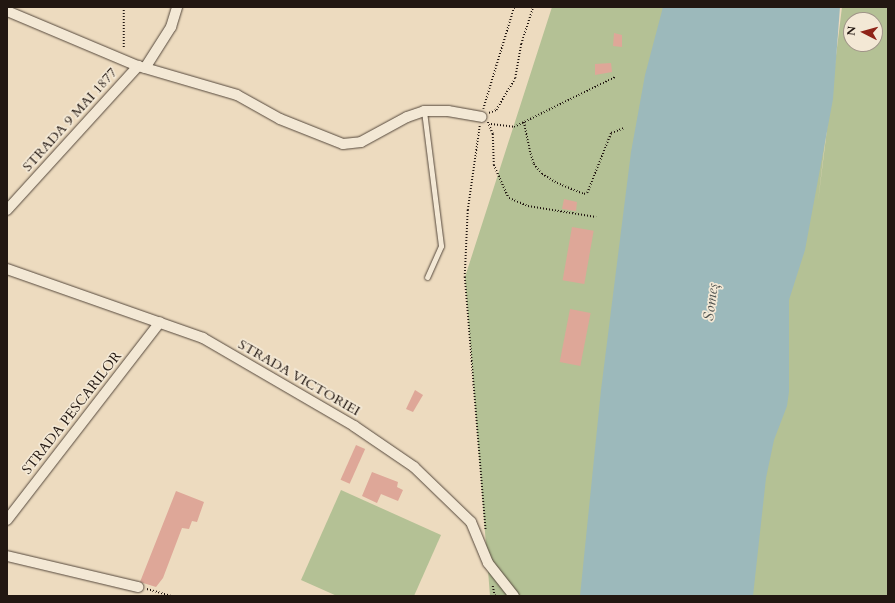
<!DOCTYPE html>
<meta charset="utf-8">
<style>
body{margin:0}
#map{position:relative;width:895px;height:603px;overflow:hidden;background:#eddbbf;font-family:Cardo,serif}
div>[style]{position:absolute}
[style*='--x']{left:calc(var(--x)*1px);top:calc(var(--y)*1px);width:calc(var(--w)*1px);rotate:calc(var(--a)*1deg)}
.green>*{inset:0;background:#b4c195}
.water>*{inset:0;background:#9cb9bb}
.building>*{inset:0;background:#dea798;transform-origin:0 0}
.path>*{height:1.5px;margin-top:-0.75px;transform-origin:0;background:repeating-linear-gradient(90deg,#221711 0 1px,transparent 0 3px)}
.roads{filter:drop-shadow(0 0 1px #55483c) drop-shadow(0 0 1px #55483c)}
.lane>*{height:5px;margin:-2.5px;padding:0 2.5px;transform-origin:2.5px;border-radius:2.5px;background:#f3e8d5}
.street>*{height:10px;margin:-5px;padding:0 5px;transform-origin:5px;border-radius:5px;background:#f3e8d5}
span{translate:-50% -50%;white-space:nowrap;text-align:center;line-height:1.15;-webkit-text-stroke:3.5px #f3e8d5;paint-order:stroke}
.street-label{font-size:14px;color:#221711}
.water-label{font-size:15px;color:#4d504c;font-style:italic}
.frame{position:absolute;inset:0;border:8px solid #221711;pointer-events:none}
.north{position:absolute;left:843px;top:12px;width:40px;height:40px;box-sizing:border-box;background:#f3e8d5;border:1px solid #9f9487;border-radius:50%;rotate:276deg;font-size:11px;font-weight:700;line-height:16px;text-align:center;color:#221711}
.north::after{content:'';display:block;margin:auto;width:14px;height:18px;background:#8f2418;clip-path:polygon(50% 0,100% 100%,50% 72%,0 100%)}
</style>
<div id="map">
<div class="green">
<div style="clip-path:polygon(evenodd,552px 7px,711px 7px,838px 30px,818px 202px,842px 7px,888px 7px,888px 596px,490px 596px,465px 277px,552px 7px,851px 20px,875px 20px,875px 44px,851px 44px,851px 20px)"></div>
<div style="clip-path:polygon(341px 490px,441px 535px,414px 596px,337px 596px,301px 580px)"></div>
</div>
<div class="water">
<div style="clip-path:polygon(663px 7px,840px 7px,833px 99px,805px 250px,789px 300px,789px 392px,787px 406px,774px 440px,766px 478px,753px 596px,580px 596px,601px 390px,631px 152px,645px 75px)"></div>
</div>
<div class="building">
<div style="clip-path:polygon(614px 33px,622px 35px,622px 47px,613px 46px)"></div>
<div style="clip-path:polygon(611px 63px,612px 72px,595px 75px,595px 64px)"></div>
<div style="clip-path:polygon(564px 199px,577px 202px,576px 211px,562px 209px)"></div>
<div style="left:572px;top:227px;width:22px;height:54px;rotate:10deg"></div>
<div style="left:570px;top:309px;width:21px;height:54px;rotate:11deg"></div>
<div style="clip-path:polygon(415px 390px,423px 395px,413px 412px,406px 409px)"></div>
<div style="left:356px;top:445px;width:10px;height:38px;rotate:24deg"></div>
<div style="clip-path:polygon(372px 472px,398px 482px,397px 487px,403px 490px,398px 501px,381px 494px,377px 503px,362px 496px)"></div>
<div style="clip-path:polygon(176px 491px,204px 502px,197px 522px,192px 521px,189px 529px,182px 528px,163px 578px,156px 587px,140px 582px)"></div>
</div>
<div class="path">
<div style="--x:124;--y:7;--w:42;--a:90"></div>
<div style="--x:483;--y:109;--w:107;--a:-73.1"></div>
<div style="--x:489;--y:113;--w:8;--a:-23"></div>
<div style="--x:496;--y:110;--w:37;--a:-59"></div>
<div style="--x:515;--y:78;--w:35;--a:-80"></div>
<div style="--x:521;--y:44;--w:39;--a:-72"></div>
<div style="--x:488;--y:122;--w:13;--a:67"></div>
<div style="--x:493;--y:134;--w:31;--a:88"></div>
<div style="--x:494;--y:165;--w:36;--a:66"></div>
<div style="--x:509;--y:198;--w:21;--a:23"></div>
<div style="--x:528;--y:206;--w:69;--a:9.2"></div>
<div style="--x:524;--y:122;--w:30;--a:78"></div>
<div style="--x:530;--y:151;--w:14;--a:73"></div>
<div style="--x:534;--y:164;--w:13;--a:51"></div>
<div style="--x:542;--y:174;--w:17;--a:31"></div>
<div style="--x:557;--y:183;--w:29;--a:22"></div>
<div style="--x:584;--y:194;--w:3;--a:-18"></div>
<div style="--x:587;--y:193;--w:65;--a:-68.2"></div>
<div style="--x:611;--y:133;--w:14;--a:-21"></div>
<div style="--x:491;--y:124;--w:23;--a:7"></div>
<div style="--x:514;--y:127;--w:113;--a:-26.3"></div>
<div style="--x:480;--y:126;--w:85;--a:98.1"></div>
<div style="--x:468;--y:210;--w:67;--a:92.6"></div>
<div style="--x:465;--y:277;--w:254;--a:85.3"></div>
<div style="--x:493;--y:586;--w:10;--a:79"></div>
<div style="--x:147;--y:589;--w:26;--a:16"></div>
</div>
<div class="roads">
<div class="lane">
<div style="--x:424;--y:111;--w:136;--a:82.8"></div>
<div style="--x:441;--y:246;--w:34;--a:114"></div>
</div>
<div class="street">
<div style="--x:7;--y:11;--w:142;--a:22.8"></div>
<div style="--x:138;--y:66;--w:103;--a:16.3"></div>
<div style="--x:237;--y:95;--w:49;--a:29.2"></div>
<div style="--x:280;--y:119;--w:68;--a:21.6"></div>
<div style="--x:343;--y:144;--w:18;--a:-6"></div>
<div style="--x:361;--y:142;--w:52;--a:-28.5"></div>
<div style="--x:407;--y:117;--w:18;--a:-19"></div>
<div style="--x:424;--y:111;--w:24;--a:0"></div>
<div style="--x:448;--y:111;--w:34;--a:10"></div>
<div style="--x:145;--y:68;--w:49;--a:-57.6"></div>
<div style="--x:171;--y:27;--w:21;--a:-73"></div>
<div style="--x:7;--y:210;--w:195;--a:-47.7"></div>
<div style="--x:7;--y:269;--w:208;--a:19.4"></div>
<div style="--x:203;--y:338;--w:175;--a:30.2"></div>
<div style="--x:354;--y:426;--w:73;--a:34.3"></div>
<div style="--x:414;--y:467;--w:79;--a:44"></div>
<div style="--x:471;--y:522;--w:44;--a:67.5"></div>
<div style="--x:488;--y:563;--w:42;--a:51.8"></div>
<div style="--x:7;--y:520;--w:250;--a:-52.3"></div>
<div style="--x:7;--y:556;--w:135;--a:13.3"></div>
</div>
</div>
<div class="street-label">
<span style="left:70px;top:120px;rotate:-48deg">STRADA 9 MAI 1877</span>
<span style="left:299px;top:378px;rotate:30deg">STRADA VICTORIEI</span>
<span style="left:72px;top:413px;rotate:-52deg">STRADA PESCARILOR</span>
</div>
<div class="water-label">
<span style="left:711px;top:302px;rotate:-83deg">Someș</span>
</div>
<div class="frame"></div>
<div class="north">N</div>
</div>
